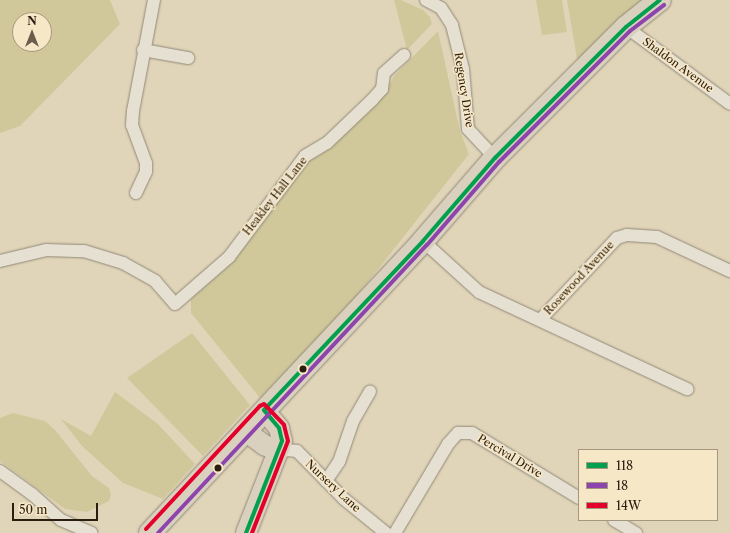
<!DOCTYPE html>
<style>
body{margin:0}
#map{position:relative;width:730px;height:533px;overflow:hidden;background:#e1d5b9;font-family:"Libre Caslon Text",serif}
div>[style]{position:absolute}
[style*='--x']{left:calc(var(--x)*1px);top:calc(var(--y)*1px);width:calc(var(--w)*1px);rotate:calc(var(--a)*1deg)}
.green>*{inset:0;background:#d0c89b}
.roads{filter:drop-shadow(0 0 1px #918978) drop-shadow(0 0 1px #918978)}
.street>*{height:12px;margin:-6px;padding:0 6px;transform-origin:6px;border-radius:6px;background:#e6e0d2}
.primary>*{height:20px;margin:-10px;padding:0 10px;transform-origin:10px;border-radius:10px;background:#d9d0bd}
.highway>*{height:22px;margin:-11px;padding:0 11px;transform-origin:11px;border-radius:11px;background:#d9d0bd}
.bus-1>*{height:4px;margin:-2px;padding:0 2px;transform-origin:2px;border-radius:2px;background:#029f4e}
.bus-2>*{height:4px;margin:-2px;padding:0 2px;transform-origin:2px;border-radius:2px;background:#8e44ad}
.bus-3>*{height:4px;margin:-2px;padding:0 2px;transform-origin:2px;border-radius:2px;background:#e4002b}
.dots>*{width:11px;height:11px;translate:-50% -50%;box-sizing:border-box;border:2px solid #f6e8c7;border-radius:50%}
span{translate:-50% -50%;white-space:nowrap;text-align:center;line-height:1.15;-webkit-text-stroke:3px #f6e8c7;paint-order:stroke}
.street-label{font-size:11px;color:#2b1d10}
.legend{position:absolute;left:578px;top:449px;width:140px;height:72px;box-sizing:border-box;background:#f6e8c7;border:1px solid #a5977e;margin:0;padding:5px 7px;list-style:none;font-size:12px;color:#2b1d10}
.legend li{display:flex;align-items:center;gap:8px;height:20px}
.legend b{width:20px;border:1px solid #a5977e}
.north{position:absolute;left:12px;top:12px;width:40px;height:40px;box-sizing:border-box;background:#f6e8c7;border:1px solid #a5977e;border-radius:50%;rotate:0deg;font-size:11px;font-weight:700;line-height:16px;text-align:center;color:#2b1d10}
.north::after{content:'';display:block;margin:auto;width:14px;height:18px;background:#6b5d4b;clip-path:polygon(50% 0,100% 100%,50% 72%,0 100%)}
.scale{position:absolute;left:12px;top:503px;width:86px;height:18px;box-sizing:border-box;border:2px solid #2b1d10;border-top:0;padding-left:5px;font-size:12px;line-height:14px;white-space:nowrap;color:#2b1d10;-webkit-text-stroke:3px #f6e8c7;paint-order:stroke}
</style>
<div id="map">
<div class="green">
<div style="clip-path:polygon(evenodd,0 0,110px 0,120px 24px,20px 126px,0 133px,0 0,20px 20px,44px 20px,44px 44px,20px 44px,20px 20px)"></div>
<div style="clip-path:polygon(394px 0,401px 0,423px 10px,430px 17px,432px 24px,407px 50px)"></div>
<div style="clip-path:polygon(536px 0,562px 0,567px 32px,542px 35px)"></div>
<div style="clip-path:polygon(567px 0,643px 0,578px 65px)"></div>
<div style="clip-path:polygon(438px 31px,460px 131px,469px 154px,349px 306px,260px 398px,191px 313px,191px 294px,307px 159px,385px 94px,394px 76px)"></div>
<div style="clip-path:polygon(192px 333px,250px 405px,203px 456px,127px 378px)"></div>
<div style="clip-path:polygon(115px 392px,158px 424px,195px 464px,163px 499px,123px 483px,82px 446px,61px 419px,91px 436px)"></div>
<div style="clip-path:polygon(13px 413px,45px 421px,55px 430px,92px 476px,109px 488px,111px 495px,109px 501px,87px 512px,65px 509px,0 461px,0 418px)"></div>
</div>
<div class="roads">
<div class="street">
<div style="--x:426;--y:0;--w:17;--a:28"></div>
<div style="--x:441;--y:8;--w:20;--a:57"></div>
<div style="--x:452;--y:25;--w:45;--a:76"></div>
<div style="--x:463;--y:69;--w:60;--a:85.2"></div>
<div style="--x:468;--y:129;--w:40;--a:47"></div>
<div style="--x:626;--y:27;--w:129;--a:36.5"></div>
<div style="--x:143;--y:50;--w:46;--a:10.1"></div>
<div style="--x:136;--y:193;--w:23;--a:-65"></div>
<div style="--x:146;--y:172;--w:9;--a:-90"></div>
<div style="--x:146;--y:163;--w:40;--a:-110.2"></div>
<div style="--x:132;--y:125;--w:14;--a:-86"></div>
<div style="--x:133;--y:111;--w:113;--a:-79.3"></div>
<div style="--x:423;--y:241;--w:76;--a:42.3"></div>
<div style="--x:479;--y:292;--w:230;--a:25"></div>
<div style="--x:0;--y:261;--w:47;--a:-13.4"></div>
<div style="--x:46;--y:250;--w:38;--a:2"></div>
<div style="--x:84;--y:251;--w:41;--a:17.1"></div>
<div style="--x:123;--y:263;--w:37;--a:29"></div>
<div style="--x:155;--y:281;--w:30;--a:49"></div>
<div style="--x:175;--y:304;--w:72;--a:-41"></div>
<div style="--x:229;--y:257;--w:126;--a:-53"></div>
<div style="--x:305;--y:156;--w:26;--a:-31"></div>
<div style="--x:327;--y:143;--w:62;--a:-43.7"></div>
<div style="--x:372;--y:100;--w:15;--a:-48"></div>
<div style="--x:382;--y:89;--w:16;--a:-83"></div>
<div style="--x:384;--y:73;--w:27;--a:-42"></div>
<div style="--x:540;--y:320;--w:112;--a:-46.8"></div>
<div style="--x:617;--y:238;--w:10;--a:-17"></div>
<div style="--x:627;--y:235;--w:30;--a:4"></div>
<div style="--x:657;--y:237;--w:81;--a:25"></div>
<div style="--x:277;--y:455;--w:11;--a:-27"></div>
<div style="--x:287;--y:450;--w:10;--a:6"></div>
<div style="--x:297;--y:451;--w:67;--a:45.6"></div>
<div style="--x:344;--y:499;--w:54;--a:39"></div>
<div style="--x:0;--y:471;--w:39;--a:36"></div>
<div style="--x:32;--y:494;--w:39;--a:42"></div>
<div style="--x:61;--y:520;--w:33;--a:23"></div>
<div style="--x:326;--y:481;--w:23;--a:-56"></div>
<div style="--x:339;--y:462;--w:43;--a:-71.1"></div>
<div style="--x:353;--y:421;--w:34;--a:-60"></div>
<div style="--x:614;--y:520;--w:26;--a:31"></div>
<div style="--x:395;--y:533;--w:104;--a:-59.2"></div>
<div style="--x:448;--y:444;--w:15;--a:-48"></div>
<div style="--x:458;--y:433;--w:14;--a:0"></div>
<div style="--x:472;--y:433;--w:125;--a:31.3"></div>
</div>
<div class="primary">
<div style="--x:245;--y:431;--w:24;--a:36"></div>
<div style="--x:264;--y:445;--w:13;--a:23"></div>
<div style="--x:246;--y:533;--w:99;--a:-68.6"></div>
<div style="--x:282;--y:441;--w:13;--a:-103"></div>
<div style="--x:279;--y:428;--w:23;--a:-130"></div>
</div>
<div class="highway">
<div style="--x:150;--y:533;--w:400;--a:-46.9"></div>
<div style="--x:423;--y:241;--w:110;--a:-49.1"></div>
<div style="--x:495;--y:158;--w:185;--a:-45"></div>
<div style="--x:626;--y:27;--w:43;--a:-38.5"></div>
</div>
</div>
<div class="bus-1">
<div style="--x:246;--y:533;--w:99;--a:-68.6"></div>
<div style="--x:282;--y:441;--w:13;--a:-103"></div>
<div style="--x:279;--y:428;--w:23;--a:-130"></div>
<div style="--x:264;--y:410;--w:232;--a:-46.7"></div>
<div style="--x:423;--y:241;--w:110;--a:-49.1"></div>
<div style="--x:495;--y:158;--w:185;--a:-45"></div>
<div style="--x:626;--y:27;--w:43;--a:-38.5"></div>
</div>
<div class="bus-2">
<div style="--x:158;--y:533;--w:394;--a:-47"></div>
<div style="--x:427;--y:245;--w:110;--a:-49.1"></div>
<div style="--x:499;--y:162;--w:185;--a:-45"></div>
<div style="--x:630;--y:31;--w:43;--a:-37.4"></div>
</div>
<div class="bus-3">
<div style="--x:146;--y:529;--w:168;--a:-47.2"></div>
<div style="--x:260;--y:406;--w:4;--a:-27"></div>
<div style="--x:264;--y:404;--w:29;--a:46"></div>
<div style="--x:284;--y:425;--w:16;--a:76"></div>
<div style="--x:288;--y:441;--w:99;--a:111.4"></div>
</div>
<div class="dots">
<div style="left:303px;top:369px;background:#2b1d10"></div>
<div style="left:218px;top:468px;background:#2b1d10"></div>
</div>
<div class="street-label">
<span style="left:678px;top:65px;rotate:36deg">Shaldon Avenue</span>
<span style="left:464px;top:90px;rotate:81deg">Regency Drive</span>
<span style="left:275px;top:196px;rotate:-52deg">Heakley Hall Lane</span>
<span style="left:579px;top:278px;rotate:-47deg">Rosewood Avenue</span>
<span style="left:510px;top:456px;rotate:31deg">Percival Drive</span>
<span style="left:333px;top:486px;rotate:43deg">Nursery Lane</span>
</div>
<ul class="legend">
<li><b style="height:5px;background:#029f4e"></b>118</li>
<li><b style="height:5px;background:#8e44ad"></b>18</li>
<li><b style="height:5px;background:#e4002b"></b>14W</li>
</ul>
<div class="north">N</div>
<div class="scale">50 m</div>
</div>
